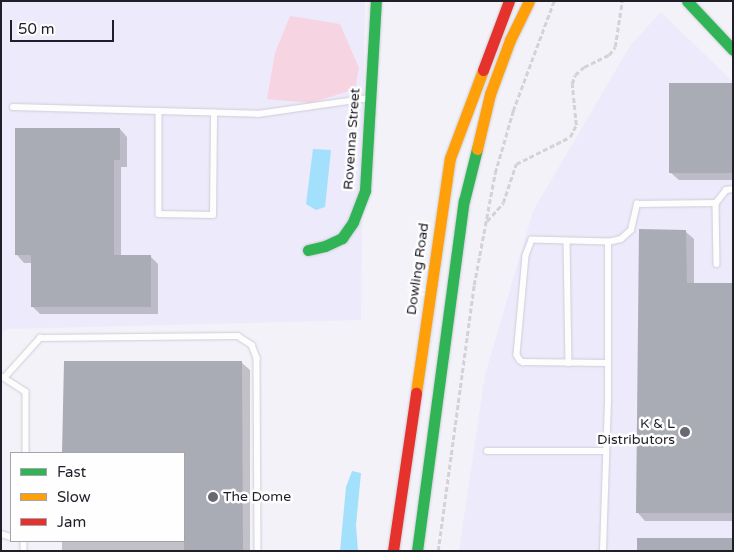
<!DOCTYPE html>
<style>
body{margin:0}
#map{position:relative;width:734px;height:552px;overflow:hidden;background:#f3f2f9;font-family:"Varela Round",sans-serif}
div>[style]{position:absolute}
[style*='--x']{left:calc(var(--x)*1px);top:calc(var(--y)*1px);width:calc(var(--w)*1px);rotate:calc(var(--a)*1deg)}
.built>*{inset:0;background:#edeafb}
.green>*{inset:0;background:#f7d4e1}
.water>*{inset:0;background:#a2e0fc}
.shadow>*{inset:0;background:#0003}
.building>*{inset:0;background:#a9acb4;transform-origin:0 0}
.path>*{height:2.5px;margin-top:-1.25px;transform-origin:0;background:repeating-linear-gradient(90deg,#d3d2d5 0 5px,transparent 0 7.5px)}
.roads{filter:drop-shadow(0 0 1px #cecdd6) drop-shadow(0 0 1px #cecdd6)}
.lane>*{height:5.5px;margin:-2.75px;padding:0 2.75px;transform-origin:2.75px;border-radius:2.75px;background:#fdfdfe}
.fast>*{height:11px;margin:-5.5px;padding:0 5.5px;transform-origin:5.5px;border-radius:5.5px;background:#30b455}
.slow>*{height:11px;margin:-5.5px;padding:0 5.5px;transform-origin:5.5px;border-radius:5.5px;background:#ff9f0a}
.jam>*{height:11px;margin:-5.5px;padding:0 5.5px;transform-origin:5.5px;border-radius:5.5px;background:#e5322d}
.dots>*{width:14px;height:14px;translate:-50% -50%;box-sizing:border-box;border:2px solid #fefefe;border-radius:50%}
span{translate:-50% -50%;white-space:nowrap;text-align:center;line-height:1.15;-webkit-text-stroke:5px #fefefe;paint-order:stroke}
.street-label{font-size:14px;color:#201e29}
.poi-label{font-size:14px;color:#201e29}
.right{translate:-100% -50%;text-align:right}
.left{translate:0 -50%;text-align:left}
.frame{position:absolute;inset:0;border:2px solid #201e29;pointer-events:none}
.legend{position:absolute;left:10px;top:452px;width:175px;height:90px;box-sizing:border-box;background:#fefefe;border:1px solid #a5a4a9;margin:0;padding:6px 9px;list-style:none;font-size:15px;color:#201e29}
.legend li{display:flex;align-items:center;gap:10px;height:25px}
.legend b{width:25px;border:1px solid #a5a4a9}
.scale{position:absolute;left:10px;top:20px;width:104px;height:22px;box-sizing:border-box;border:2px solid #201e29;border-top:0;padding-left:6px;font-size:15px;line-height:18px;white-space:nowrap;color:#201e29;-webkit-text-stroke:4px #fefefe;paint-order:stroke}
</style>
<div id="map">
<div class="built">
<div style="clip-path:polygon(1px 1px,365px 1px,361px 320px,7px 329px,1px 334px)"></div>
<div style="clip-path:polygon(661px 12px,733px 82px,733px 551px,459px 551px,485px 375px,533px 211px,630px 46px)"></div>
</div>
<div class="green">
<div style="clip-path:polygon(290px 16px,340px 24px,359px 68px,355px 89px,311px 103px,267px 99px,275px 53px)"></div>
</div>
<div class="water">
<div style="clip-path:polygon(313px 149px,331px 150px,325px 207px,316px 210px,306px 204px)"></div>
<div style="clip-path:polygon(352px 471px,361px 473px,356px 525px,358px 551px,340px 551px,346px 487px)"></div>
</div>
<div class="shadow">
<div style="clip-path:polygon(733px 84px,733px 180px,679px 180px,671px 173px)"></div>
<div style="clip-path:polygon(120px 129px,127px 137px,127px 167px,121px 167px,121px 256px,150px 256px,158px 264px,158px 314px,40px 314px,32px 306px,32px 263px,24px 263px,17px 255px)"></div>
<div style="clip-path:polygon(686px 232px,694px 239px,694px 284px,733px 284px,733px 521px,645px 521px,638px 513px)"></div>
<div style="clip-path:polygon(65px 362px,242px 363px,250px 370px,250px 551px,62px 551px,62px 541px,184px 541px,184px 453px,64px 453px)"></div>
</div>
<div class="building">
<div style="left:733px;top:83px;width:90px;height:64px;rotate:90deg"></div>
<div style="clip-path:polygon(15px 128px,120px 128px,120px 160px,114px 160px,114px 255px,151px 255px,151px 307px,31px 307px,31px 255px,15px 255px)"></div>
<div style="clip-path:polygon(639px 229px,686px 230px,687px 283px,733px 283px,733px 513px,636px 513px)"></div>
<div style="clip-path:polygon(64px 361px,242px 361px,243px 551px,184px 551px,184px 453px,62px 453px)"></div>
<div style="left:637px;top:538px;width:96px;height:13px"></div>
</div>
<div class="path">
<div style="--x:487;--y:221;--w:24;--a:-48"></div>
<div style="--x:503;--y:203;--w:41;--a:-71.6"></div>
<div style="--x:516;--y:164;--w:60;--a:-26.6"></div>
<div style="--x:570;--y:137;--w:13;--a:-63"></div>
<div style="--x:576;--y:125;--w:41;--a:-95.6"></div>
<div style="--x:572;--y:84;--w:9;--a:-72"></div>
<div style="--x:575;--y:75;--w:12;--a:-42"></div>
<div style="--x:584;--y:67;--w:28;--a:-26"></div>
<div style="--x:609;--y:55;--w:10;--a:-53"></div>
<div style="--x:615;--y:47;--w:47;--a:-81.3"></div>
<div style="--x:438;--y:551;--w:268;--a:-82.3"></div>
<div style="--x:474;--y:285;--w:114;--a:-79.4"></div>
<div style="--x:495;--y:173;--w:65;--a:-73.8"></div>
<div style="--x:513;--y:111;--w:117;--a:-69.6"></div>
</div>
<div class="roads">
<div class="lane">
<div style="--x:13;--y:107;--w:245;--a:1.6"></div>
<div style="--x:258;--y:114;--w:112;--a:-8.2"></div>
<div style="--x:159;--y:112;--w:102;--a:90"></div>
<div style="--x:159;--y:214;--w:54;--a:1.1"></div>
<div style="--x:213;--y:215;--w:102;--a:-89.4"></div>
<div style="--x:716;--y:203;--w:16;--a:-52"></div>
<div style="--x:726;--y:190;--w:7;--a:-8"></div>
<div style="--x:567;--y:241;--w:122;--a:89.1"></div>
<div style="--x:608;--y:242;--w:13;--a:-13"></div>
<div style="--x:621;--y:239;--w:13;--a:-42"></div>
<div style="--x:631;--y:230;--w:27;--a:-77"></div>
<div style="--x:637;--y:204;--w:79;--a:-0.7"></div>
<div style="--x:716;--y:203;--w:61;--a:89.1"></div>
<div style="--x:3;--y:377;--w:27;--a:33"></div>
<div style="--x:26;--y:392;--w:61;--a:90"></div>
<div style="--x:4;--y:378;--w:54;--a:-48"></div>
<div style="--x:40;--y:338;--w:198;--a:-0.6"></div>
<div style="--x:238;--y:336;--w:17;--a:33"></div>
<div style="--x:252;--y:345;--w:14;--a:69"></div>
<div style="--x:257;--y:358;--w:193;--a:89.7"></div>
<div style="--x:487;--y:451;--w:119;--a:0"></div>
<div style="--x:1;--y:534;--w:10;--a:17"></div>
<div style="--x:24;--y:541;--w:10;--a:90"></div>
<div style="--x:603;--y:551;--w:151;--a:-88.1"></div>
<div style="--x:608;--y:400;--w:158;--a:-90"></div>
<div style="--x:608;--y:242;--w:76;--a:-178.5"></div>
<div style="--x:532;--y:240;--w:17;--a:111"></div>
<div style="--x:526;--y:256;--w:99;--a:95.2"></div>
<div style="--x:517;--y:355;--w:6;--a:59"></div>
<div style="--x:520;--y:360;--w:4;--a:34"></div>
<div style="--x:523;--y:362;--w:85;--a:0.7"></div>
</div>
<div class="fast">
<div style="--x:687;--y:1;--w:67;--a:46.8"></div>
<div style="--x:308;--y:250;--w:17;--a:-13"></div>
<div style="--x:325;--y:246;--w:19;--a:-25"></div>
<div style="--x:342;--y:238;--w:19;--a:-55"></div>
<div style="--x:353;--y:222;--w:34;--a:-69"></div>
<div style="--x:365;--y:190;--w:189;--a:-86.7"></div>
<div style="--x:417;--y:551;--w:353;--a:-82.4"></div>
<div style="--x:464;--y:201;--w:54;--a:-76"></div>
</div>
<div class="slow">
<div style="--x:477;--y:149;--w:57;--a:-76.7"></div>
<div style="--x:490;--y:94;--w:58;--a:-69.7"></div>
<div style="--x:510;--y:40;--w:43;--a:-64"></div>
<div style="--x:416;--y:393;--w:237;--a:-81.8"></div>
<div style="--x:450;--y:158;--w:94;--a:-69.4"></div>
</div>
<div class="jam">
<div style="--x:483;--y:70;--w:74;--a:-69.4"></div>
<div style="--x:393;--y:551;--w:160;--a:-81.7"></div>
</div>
</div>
<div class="dots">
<div style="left:685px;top:432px;background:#6a6872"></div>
<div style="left:213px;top:497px;background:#6a6872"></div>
</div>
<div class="street-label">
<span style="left:352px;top:139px;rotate:-86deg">Rovenna Street</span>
<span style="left:418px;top:269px;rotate:-82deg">Dowling Road</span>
</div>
<div class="poi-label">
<span class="right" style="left:675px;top:432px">K &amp; L<br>Distributors</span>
<span class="left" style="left:223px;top:497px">The Dome</span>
</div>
<div class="frame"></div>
<ul class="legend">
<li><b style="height:6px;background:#30b455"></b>Fast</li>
<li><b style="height:6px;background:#ff9f0a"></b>Slow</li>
<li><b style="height:6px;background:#e5322d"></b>Jam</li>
</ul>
<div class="scale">50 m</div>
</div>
